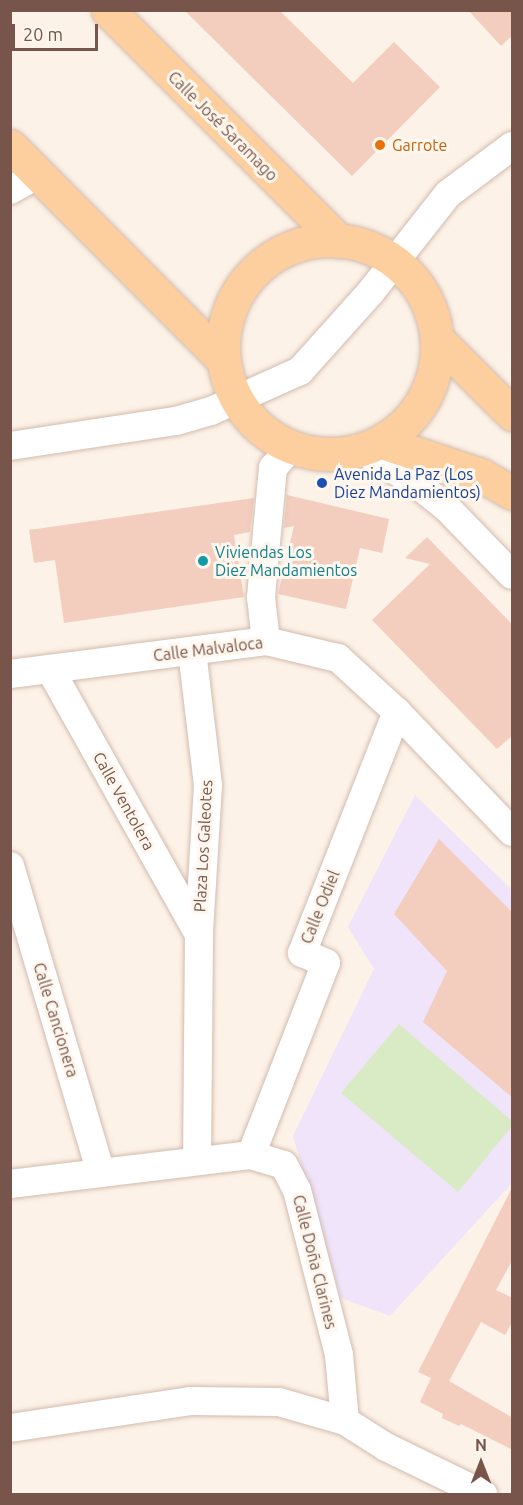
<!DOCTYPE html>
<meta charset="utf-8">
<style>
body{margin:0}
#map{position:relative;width:523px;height:1505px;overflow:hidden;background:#fdf2e7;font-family:Ubuntu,sans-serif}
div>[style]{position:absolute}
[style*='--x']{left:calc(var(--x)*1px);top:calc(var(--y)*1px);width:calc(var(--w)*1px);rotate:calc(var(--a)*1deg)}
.education>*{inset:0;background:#efe4fa}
.green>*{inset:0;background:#d9ebc5}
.building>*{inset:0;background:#f3cdbe}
.roads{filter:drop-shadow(0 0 2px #d2bbaf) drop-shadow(0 0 2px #d2bbaf)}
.minor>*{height:28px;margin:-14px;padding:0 14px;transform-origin:14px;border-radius:14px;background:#fff}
.major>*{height:33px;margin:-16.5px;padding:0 16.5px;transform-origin:16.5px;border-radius:16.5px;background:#fdcf9f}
.major>.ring{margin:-16.5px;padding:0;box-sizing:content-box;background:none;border:33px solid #fdcf9f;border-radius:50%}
.dots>*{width:16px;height:16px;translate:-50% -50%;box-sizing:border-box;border:3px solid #fff7ee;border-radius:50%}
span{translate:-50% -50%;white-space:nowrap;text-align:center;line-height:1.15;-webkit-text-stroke:6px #fff7ee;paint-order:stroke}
.street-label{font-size:16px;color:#78554a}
.food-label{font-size:16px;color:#c56008}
.left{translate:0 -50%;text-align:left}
.transit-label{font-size:16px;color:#164399}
.culture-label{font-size:16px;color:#0d838f}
.frame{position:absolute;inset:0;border:12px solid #78554a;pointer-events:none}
.north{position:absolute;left:451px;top:1433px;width:60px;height:60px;-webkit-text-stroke:4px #fff7ee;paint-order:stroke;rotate:0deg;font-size:16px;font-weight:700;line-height:24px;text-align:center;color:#78554a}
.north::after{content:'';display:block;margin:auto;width:21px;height:27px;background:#78554a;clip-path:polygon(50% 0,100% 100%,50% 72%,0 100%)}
.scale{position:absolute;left:12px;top:24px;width:86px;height:27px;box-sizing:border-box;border:3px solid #78554a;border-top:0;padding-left:8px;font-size:18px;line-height:21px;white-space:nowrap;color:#78554a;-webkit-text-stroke:4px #fff7ee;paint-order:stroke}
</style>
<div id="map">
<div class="education">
<div style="clip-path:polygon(415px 795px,512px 890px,512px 1183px,390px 1316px,341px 1298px,293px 1136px,374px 969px,348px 927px)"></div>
</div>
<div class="green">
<div style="clip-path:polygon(399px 1024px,512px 1121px,512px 1126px,458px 1192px,341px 1093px)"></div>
</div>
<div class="building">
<div style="clip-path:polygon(184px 10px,279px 10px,353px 83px,394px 42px,440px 87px,352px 176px)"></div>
<div style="clip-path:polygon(468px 10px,513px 10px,513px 35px,501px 46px)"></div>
<div style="clip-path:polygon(287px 495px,389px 519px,382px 553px,360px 548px,346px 609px,278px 594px,294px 526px,284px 528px)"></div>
<div style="clip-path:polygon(254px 498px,250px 532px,234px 535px,244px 597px,64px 623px,55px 560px,34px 563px,29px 530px)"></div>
<div style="clip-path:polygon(427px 537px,513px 625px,513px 735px,497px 749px,372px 620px,430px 564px,405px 558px)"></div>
<div style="clip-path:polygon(439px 839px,513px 913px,513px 1098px,423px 1022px,447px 971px,394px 914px)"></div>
<div style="clip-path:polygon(513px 1186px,513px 1259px,496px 1290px,513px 1298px,513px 1320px,505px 1335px,481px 1322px,449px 1381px,513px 1418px,513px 1450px,461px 1424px,459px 1426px,442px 1418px,443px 1414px,420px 1402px,431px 1378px,418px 1372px)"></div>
</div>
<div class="roads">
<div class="minor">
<div style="--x:10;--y:190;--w:33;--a:-29"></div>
<div style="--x:10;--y:446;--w:168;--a:-8.6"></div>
<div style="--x:176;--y:421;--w:36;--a:-16"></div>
<div style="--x:211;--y:411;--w:98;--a:-24.2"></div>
<div style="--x:300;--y:371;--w:105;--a:-48.1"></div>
<div style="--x:370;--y:293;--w:126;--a:-51.8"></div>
<div style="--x:448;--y:194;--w:80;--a:-36.9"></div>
<div style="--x:362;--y:450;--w:63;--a:31.4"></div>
<div style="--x:416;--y:483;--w:40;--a:39"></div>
<div style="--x:447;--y:508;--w:93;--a:45.9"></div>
<div style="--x:266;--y:641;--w:44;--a:-96.5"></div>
<div style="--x:261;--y:597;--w:130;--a:-84.7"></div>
<div style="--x:273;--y:468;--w:28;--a:-49"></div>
<div style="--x:192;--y:651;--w:135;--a:83.2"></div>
<div style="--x:208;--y:785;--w:149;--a:93.5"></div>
<div style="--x:199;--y:934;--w:227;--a:90.5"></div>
<div style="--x:50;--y:669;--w:304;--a:60.7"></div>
<div style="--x:10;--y:674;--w:258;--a:-7.3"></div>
<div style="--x:266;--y:641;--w:74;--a:13.3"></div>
<div style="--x:338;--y:658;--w:80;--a:42.5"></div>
<div style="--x:397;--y:712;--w:166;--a:46.2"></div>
<div style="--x:10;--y:866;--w:320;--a:73.5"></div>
<div style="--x:251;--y:1155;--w:206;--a:-68.7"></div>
<div style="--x:326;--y:963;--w:26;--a:-157"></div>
<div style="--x:302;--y:953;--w:259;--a:-68.5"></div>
<div style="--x:10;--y:1184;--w:243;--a:-6.9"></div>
<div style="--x:251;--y:1155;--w:34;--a:17"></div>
<div style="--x:284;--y:1165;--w:28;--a:63"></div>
<div style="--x:297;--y:1190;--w:170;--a:75.7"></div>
<div style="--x:339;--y:1355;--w:66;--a:84.8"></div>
<div style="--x:10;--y:1428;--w:182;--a:-8.5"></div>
<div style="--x:190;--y:1401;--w:89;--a:0.6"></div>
<div style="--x:279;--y:1402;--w:69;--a:16.1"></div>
<div style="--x:345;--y:1421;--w:49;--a:32.4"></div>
<div style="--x:386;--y:1447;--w:108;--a:25.9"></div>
</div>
<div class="major">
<div style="--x:108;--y:10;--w:327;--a:45"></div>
<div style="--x:10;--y:146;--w:302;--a:45.1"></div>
<div class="ring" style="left:223px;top:240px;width:181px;height:181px"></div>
<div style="--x:437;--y:339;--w:106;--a:45"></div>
<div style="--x:382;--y:442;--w:104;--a:18.4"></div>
<div style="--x:481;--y:475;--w:36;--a:30"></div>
</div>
</div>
<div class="dots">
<div style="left:380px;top:145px;background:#e8710a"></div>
<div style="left:322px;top:483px;background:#1a4fb4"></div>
<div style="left:203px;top:561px;background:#0f9aa8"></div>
</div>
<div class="street-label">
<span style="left:223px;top:126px;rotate:45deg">Calle José Saramago</span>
<span style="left:208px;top:649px;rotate:-7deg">Calle Malvaloca</span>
<span style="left:124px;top:801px;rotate:61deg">Calle Ventolera</span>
<span style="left:203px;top:846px;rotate:-87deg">Plaza Los Galeotes</span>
<span style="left:320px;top:907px;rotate:-68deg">Calle Odiel</span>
<span style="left:56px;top:1020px;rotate:73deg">Calle Cancionera</span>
<span style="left:315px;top:1262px;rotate:76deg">Calle Doña Clarines</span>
</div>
<div class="food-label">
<span class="left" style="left:392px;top:145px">Garrote</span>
</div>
<div class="transit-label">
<span class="left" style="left:334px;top:483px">Avenida La Paz (Los<br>Diez Mandamientos)</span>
</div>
<div class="culture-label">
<span class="left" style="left:215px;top:561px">Viviendas Los<br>Diez Mandamientos</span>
</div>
<div class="frame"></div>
<div class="north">N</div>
<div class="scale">20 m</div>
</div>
